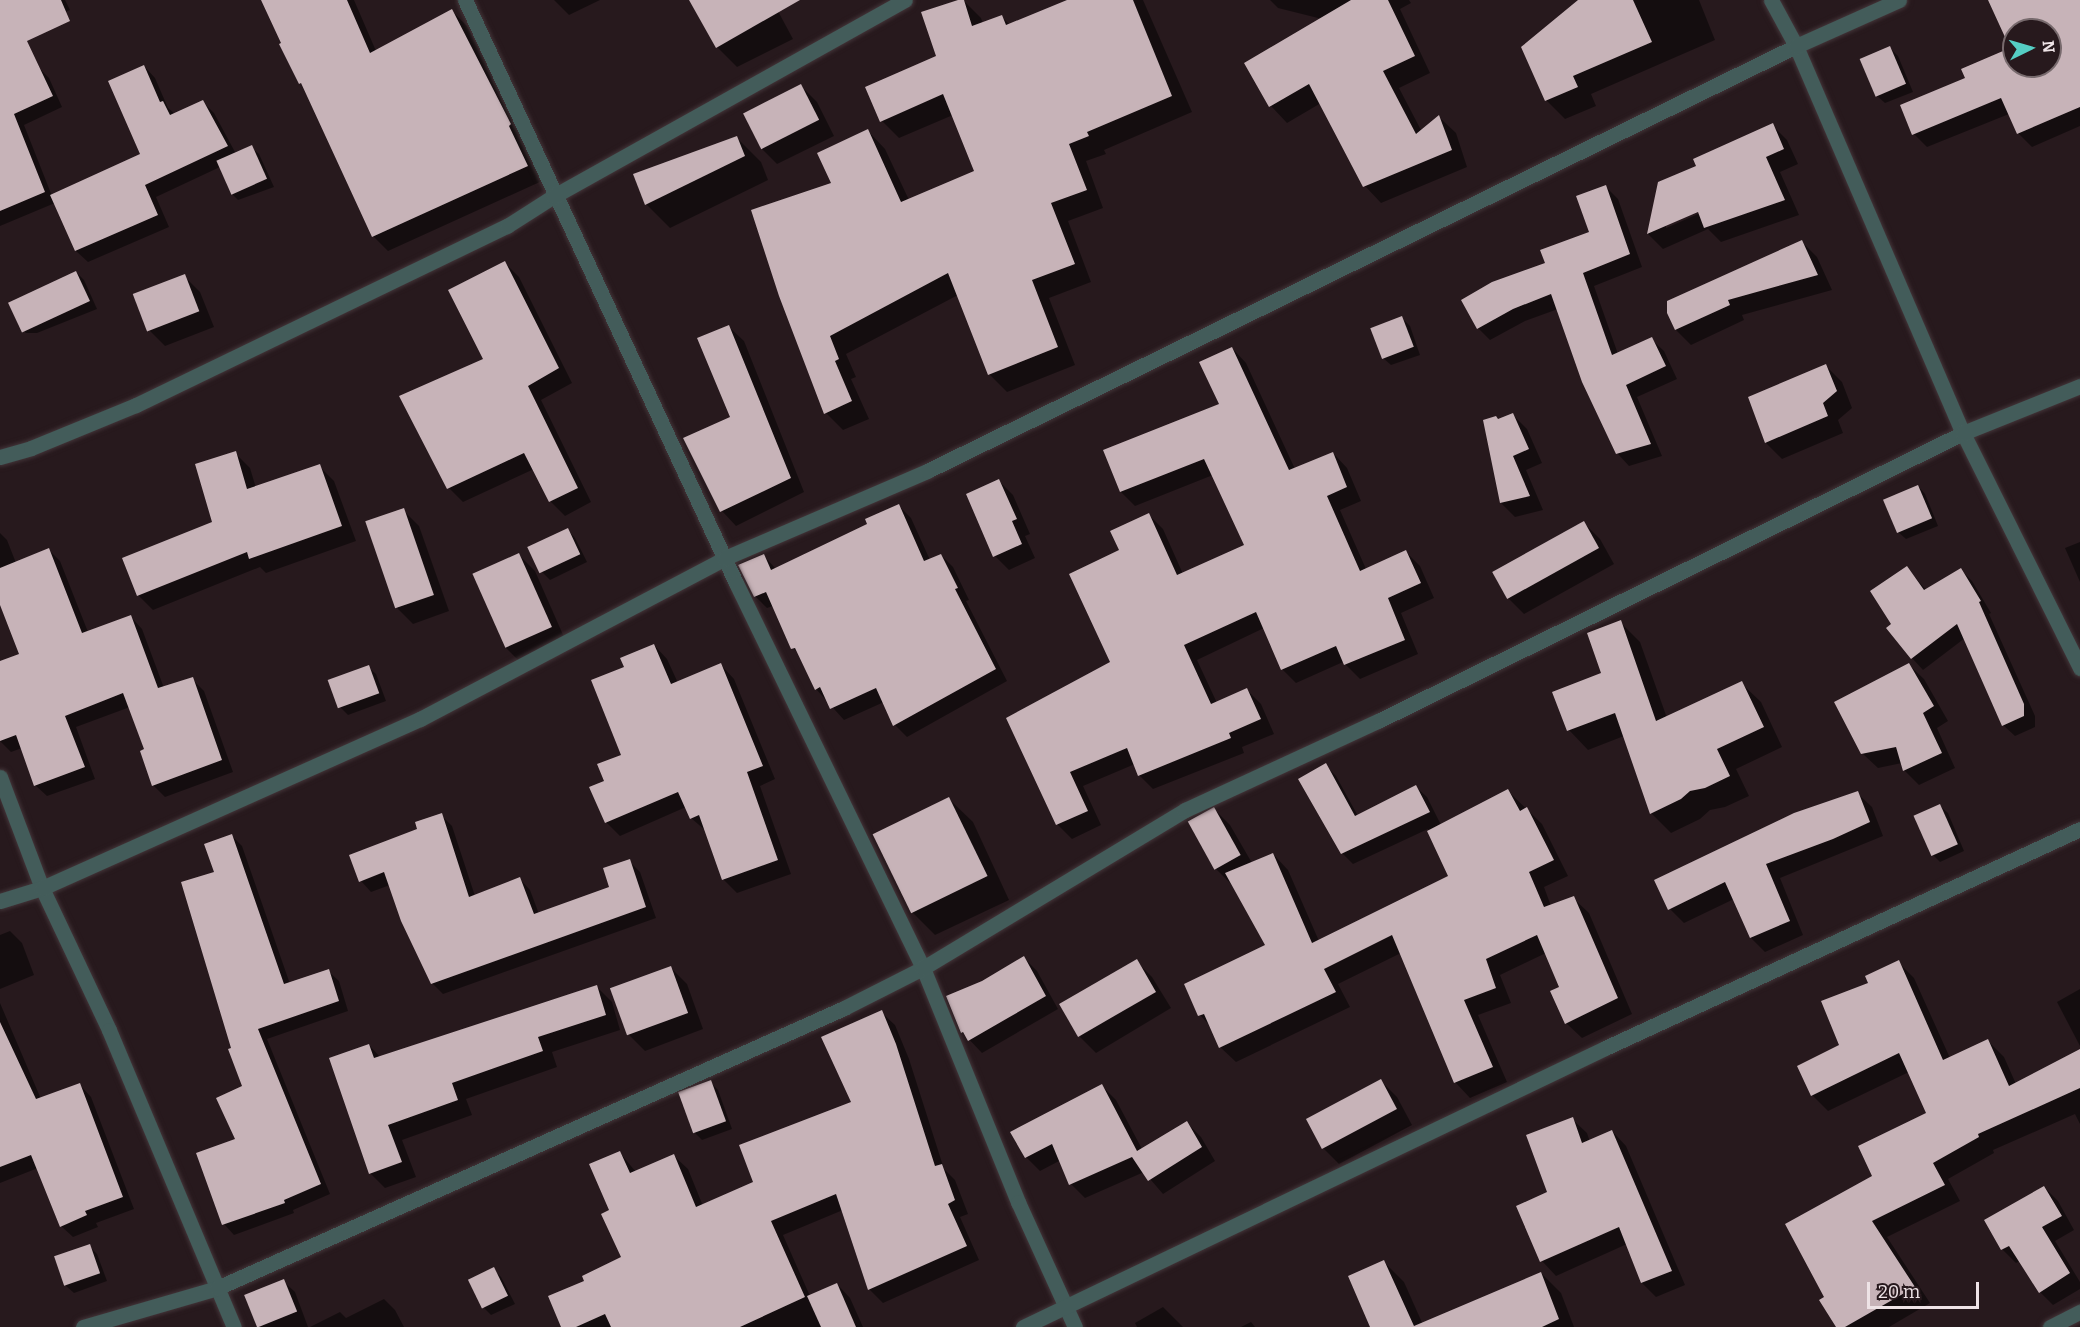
<!DOCTYPE html>
<style>
body{margin:0}
#map{position:relative;width:2080px;height:1327px;overflow:hidden;background:#27191d;font-family:Bitter,serif}
div>[style]{position:absolute}
[style*='--x']{left:calc(var(--x)*1px);top:calc(var(--y)*1px);width:calc(var(--w)*1px);rotate:calc(var(--a)*1deg)}
.shadow>*{inset:0;background:#0007}
.building>*{inset:0;background:#c7b3b8;transform-origin:0 0}
.roads{filter:drop-shadow(0 0 2px #433539) drop-shadow(0 0 2px #433539)}
.minor>*{height:15px;margin:-7.5px;padding:0 7.5px;transform-origin:7.5px;border-radius:7.5px;background:#435c5a}
span{translate:-50% -50%;white-space:nowrap;text-align:center;line-height:1.15;-webkit-text-stroke:6px #27191d;paint-order:stroke}
.north{position:absolute;left:2002px;top:18px;width:60px;height:60px;box-sizing:border-box;background:#27191d;border:2px solid #776a6d;border-radius:50%;rotate:85deg;font-size:16px;font-weight:700;line-height:24px;text-align:center;color:#eee3e6}
.north::after{content:'';display:block;margin:auto;width:21px;height:27px;background:#55cec4;clip-path:polygon(50% 0,100% 100%,50% 72%,0 100%)}
.scale{position:absolute;left:1867px;top:1282px;width:112px;height:27px;box-sizing:border-box;border:3px solid #eee3e6;border-top:0;padding-left:8px;font-size:18px;line-height:21px;white-space:nowrap;color:#eee3e6;-webkit-text-stroke:4px #27191d;paint-order:stroke}
</style>
<div id="map">
<div class="shadow">
<div style="clip-path:polygon(0 0,65px 0,70px 10px,0 38px)"></div>
<div style="clip-path:polygon(263px 0,354px 0,376px 51px,452px 11px,467px 26px,526px 140px,542px 181px,388px 251px,373px 236px,305px 88px,281px 45px,283px 44px)"></div>
<div style="clip-path:polygon(554px 0,600px 0,569px 15px)"></div>
<div style="clip-path:polygon(691px 0,772px 0,793px 39px,737px 67px,717px 47px)"></div>
<div style="clip-path:polygon(963px 0,981px 18px,983px 24px,1002px 17px,1010px 25px,1071px 0,1143px 0,1192px 112px,1104px 150px,1106px 154px,1086px 161px,1103px 208px,1068px 221px,1091px 282px,1049px 298px,1075px 365px,1007px 392px,989px 374px,958px 295px,846px 354px,856px 377px,851px 379px,869px 419px,843px 430px,826px 413px,833px 184px,868px 131px,885px 149px,909px 200px,976px 172px,953px 115px,899px 138px,882px 121px,938px 57px)"></div>
<div style="clip-path:polygon(1270px 0,1409px 0,1411px 3px,1400px 9px,1430px 73px,1399px 88px,1422px 132px,1439px 117px,1456px 133px,1467px 167px,1381px 203px,1365px 186px,1321px 103px,1287px 123px,1271px 106px,1246px 64px,1322px 19px,1278px 8px)"></div>
<div style="clip-path:polygon(1581px 0,1699px 0,1715px 40px,1591px 94px,1596px 106px,1565px 119px,1547px 101px,1523px 48px)"></div>
<div style="clip-path:polygon(evenodd,1990px 0,2080px 0,2080px 126px,2032px 147px,2018px 133px,2009px 114px,1927px 147px,1914px 134px,1967px 79px,2012px 49px,1990px 0,2014px 30px,2050px 30px,2050px 66px,2014px 66px,2014px 30px)"></div>
<div style="clip-path:polygon(1890px 48px,1898px 56px,1913px 92px,1885px 103px,1877px 96px,1862px 59px)"></div>
<div style="clip-path:polygon(144px 66px,155px 78px,168px 108px,175px 114px,203px 102px,214px 113px,235px 152px,251px 147px,259px 154px,274px 187px,238px 200px,230px 192px,220px 167px,156px 197px,169px 227px,88px 262px,76px 251px,55px 203px,0 226px,0 84px,38px 67px,49px 78px,62px 107px,24px 125px,52px 196px,142px 154px)"></div>
<div style="clip-path:polygon(801px 86px,817px 102px,834px 136px,777px 164px,761px 148px)"></div>
<div style="clip-path:polygon(evenodd,1772px 125px,1787px 140px,1798px 164px,1780px 172px,1799px 215px,1721px 242px,1708px 229px,1663px 249px,1648px 234px,1659px 183px,1698px 166px,1772px 125px,1704px 208px,1705px 211px,1666px 228px,1666px 224px,1704px 208px)"></div>
<div style="clip-path:polygon(737px 138px,761px 162px,768px 180px,670px 228px,646px 204px)"></div>
<div style="clip-path:polygon(1606px 187px,1618px 199px,1642px 267px,1594px 286px,1618px 354px,1651px 339px,1664px 351px,1677px 379px,1637px 397px,1662px 456px,1629px 466px,1617px 453px,1558px 309px,1525px 321px,1490px 340px,1478px 328px,1547px 264px,1591px 233px)"></div>
<div style="clip-path:polygon(1802px 242px,1817px 257px,1832px 290px,1742px 315px,1744px 320px,1691px 345px,1676px 330px,1669px 313px)"></div>
<div style="clip-path:polygon(504px 262px,519px 277px,572px 383px,541px 400px,591px 502px,565px 516px,551px 502px,534px 469px,463px 502px,449px 488px,485px 359px)"></div>
<div style="clip-path:polygon(76px 272px,84px 280px,97px 309px,37px 333px,26px 333px,18px 325px)"></div>
<div style="clip-path:polygon(184px 276px,200px 292px,214px 327px,165px 346px,149px 330px)"></div>
<div style="clip-path:polygon(1402px 318px,1410px 326px,1420px 355px,1391px 365px,1383px 358px)"></div>
<div style="clip-path:polygon(729px 327px,744px 341px,804px 492px,736px 526px,722px 511px,732px 418px)"></div>
<div style="clip-path:polygon(1232px 348px,1246px 363px,1295px 469px,1333px 453px,1347px 468px,1361px 501px,1340px 510px,1366px 569px,1406px 552px,1420px 566px,1434px 598px,1401px 613px,1418px 654px,1360px 679px,1343px 662px,1296px 683px,1282px 669px,1264px 628px,1197px 660px,1217px 703px,1247px 690px,1261px 704px,1274px 734px,1242px 747px,1244px 753px,1153px 789px,1139px 775px,1135px 764px,1083px 786px,1101px 825px,1072px 839px,1058px 825px,1008px 719px,1112px 663px,1121px 551px,1149px 515px,1163px 529px,1183px 574px,1246px 546px,1213px 475px,1135px 506px,1121px 492px,1105px 451px,1221px 405px)"></div>
<div style="clip-path:polygon(1826px 366px,1842px 382px,1852px 408px,1838px 420px,1843px 433px,1782px 459px,1766px 443px,1750px 398px)"></div>
<div style="clip-path:polygon(1513px 415px,1527px 429px,1542px 463px,1526px 470px,1543px 510px,1515px 517px,1501px 503px,1499px 420px)"></div>
<div style="clip-path:polygon(235px 453px,250px 468px,256px 488px,319px 466px,334px 481px,356px 541px,266px 573px,260px 567px,153px 610px,138px 595px,214px 523px)"></div>
<div style="clip-path:polygon(998px 480px,1013px 495px,1030px 534px,1025px 536px,1035px 558px,1009px 570px,995px 556px)"></div>
<div style="clip-path:polygon(1918px 486px,1925px 494px,1938px 526px,1906px 539px,1898px 532px)"></div>
<div style="clip-path:polygon(899px 506px,911px 518px,930px 560px,941px 555px,953px 567px,969px 600px,966px 601px,1007px 681px,907px 737px,895px 725px,884px 702px,844px 720px,816px 689px,801px 656px,793px 648px,773px 606px,767px 608px,755px 596px,763px 555px,776px 569px,869px 525px)"></div>
<div style="clip-path:polygon(403px 510px,419px 526px,449px 611px,413px 624px,397px 608px)"></div>
<div style="clip-path:polygon(1584px 523px,1600px 539px,1614px 564px,1524px 614px,1508px 598px)"></div>
<div style="clip-path:polygon(568px 530px,575px 538px,587px 562px,550px 580px,542px 572px)"></div>
<div style="clip-path:polygon(0 533px,7px 540px,16px 563px,48px 549px,60px 561px,88px 632px,131px 617px,142px 629px,164px 688px,192px 679px,204px 691px,233px 772px,165px 797px,153px 785px,146px 750px,130px 707px,76px 727px,95px 779px,47px 796px,35px 785px,22px 748px,11px 752px,0 741px,0 663px,20px 655px,0 601px)"></div>
<div style="clip-path:polygon(2080px 542px,2080px 582px,2065px 548px)"></div>
<div style="clip-path:polygon(519px 555px,535px 571px,567px 644px,521px 663px,505px 647px)"></div>
<div style="clip-path:polygon(1907px 568px,1926px 590px,1961px 570px,1972px 581px,1991px 613px,1989px 614px,2035px 716px,2035px 727px,2015px 736px,2003px 725px,1965px 638px,1923px 670px,1912px 658px,1888px 628px,1893px 624px)"></div>
<div style="clip-path:polygon(1620px 622px,1640px 642px,1667px 718px,1741px 683px,1761px 702px,1782px 747px,1736px 769px,1749px 796px,1725px 807px,1710px 810px,1700px 819px,1671px 833px,1651px 813px,1624px 736px,1588px 750px,1569px 730px,1603px 674px)"></div>
<div style="clip-path:polygon(654px 645px,667px 659px,678px 683px,721px 665px,734px 679px,775px 779px,760px 786px,791px 874px,737px 893px,723px 879px,706px 831px,691px 818px,686px 807px,620px 836px,606px 822px,606px 782px,623px 756px,626px 668px)"></div>
<div style="clip-path:polygon(1909px 665px,1924px 679px,1948px 721px,1937px 728px,1955px 768px,1919px 785px,1904px 770px,1902px 763px,1878px 768px,1863px 754px)"></div>
<div style="clip-path:polygon(368px 667px,376px 674px,386px 701px,348px 715px,340px 707px)"></div>
<div style="clip-path:polygon(1325px 765px,1336px 776px,1358px 816px,1416px 787px,1427px 797px,1441px 825px,1508px 791px,1542px 824px,1568px 876px,1544px 887px,1551px 906px,1573px 898px,1589px 913px,1632px 1014px,1582px 1038px,1566px 1023px,1561px 988px,1546px 953px,1500px 975px,1511px 1003px,1478px 1015px,1507px 1082px,1470px 1098px,1455px 1082px,1401px 953px,1338px 984px,1350px 1007px,1236px 1062px,1220px 1047px,1211px 1027px,1200px 1015px,1267px 945px,1232px 885px,1216px 869px,1214px 809px,1230px 825px,1252px 863px,1273px 854px,1288px 870px,1319px 941px,1450px 876px,1428px 829px,1353px 864px,1342px 853px)"></div>
<div style="clip-path:polygon(1857px 793px,1872px 807px,1883px 836px,1780px 878px,1803px 935px,1765px 952px,1751px 938px,1734px 899px,1684px 923px,1670px 909px)"></div>
<div style="clip-path:polygon(949px 799px,973px 822px,1009px 900px,935px 935px,912px 912px,875px 834px)"></div>
<div style="clip-path:polygon(1940px 806px,1948px 813px,1964px 851px,1940px 862px,1932px 854px)"></div>
<div style="clip-path:polygon(441px 815px,452px 826px,475px 896px,520px 879px,530px 890px,539px 914px,611px 887px,629px 861px,640px 872px,656px 918px,443px 994px,432px 983px,390px 885px,371px 892px,361px 881px,419px 830px)"></div>
<div style="clip-path:polygon(232px 836px,242px 846px,290px 984px,328px 971px,339px 981px,348px 1011px,267px 1039px,330px 1194px,293px 1210px,294px 1213px,234px 1235px,224px 1224px,244px 1087px,233px 1049px,216px 873px)"></div>
<div style="clip-path:polygon(10px 931px,22px 943px,34px 975px,0 989px,0 935px)"></div>
<div style="clip-path:polygon(1024px 958px,1037px 971px,1058px 1009px,982px 1053px,962px 1032px,982px 982px)"></div>
<div style="clip-path:polygon(1136px 961px,1152px 977px,1171px 1008px,1096px 1053px,1080px 1037px)"></div>
<div style="clip-path:polygon(1898px 962px,1914px 978px,1950px 1058px,1988px 1041px,2004px 1057px,2016px 1084px,2080px 1051px,2080px 1124px,2075px 1114px,1993px 1150px,1994px 1153px,1948px 1179px,1960px 1201px,1887px 1237px,1930px 1303px,1889px 1327px,1838px 1327px,1826px 1298px,1874px 1177px,1928px 1114px,1909px 1072px,1828px 1111px,1812px 1095px,1841px 1046px,1870px 984px)"></div>
<div style="clip-path:polygon(671px 968px,687px 984px,703px 1029px,645px 1051px,629px 1035px,612px 989px)"></div>
<div style="clip-path:polygon(596px 986px,612px 1002px,620px 1030px,552px 1052px,557px 1067px,466px 1099px,472px 1115px,402px 1140px,416px 1177px,385px 1188px,370px 1173px,369px 1045px,381px 1058px)"></div>
<div style="clip-path:polygon(2080px 989px,2080px 1046px,2057px 1002px)"></div>
<div style="clip-path:polygon(0 1003px,41px 1099px,80px 1085px,91px 1097px,134px 1209px,96px 1223px,98px 1227px,73px 1237px,61px 1226px,38px 1168px,0 1183px)"></div>
<div style="clip-path:polygon(881px 1012px,895px 1025px,909px 1059px,944px 1169px,955px 1180px,968px 1214px,960px 1217px,979px 1260px,883px 1303px,869px 1289px,843px 1210px,783px 1235px,810px 1296px,837px 1284px,850px 1298px,863px 1327px,563px 1327px,586px 1281px,623px 1258px,611px 1211px,620px 1153px,636px 1172px,674px 1156px,688px 1169px,703px 1206px,755px 1182px,853px 1103px)"></div>
<div style="clip-path:polygon(1381px 1081px,1397px 1097px,1412px 1125px,1339px 1164px,1323px 1148px)"></div>
<div style="clip-path:polygon(710px 1082px,718px 1090px,732px 1129px,702px 1140px,694px 1132px)"></div>
<div style="clip-path:polygon(1102px 1086px,1116px 1100px,1142px 1149px,1187px 1123px,1201px 1137px,1215px 1161px,1163px 1194px,1144px 1172px,1085px 1198px,1071px 1184px,1061px 1160px,1040px 1171px,1026px 1157px)"></div>
<div style="clip-path:polygon(1572px 1119px,1587px 1133px,1590px 1142px,1612px 1131px,1626px 1146px,1685px 1285px,1656px 1297px,1642px 1283px,1627px 1244px,1556px 1276px,1542px 1261px,1549px 1192px)"></div>
<div style="clip-path:polygon(2044px 1187px,2058px 1201px,2074px 1230px,2055px 1241px,2080px 1282px,2080px 1289px,2053px 1305px,2040px 1292px,2020px 1261px,2016px 1263px,2002px 1249px)"></div>
<div style="clip-path:polygon(89px 1246px,97px 1254px,107px 1281px,74px 1293px,66px 1286px)"></div>
<div style="clip-path:polygon(1384px 1262px,1404px 1282px,1424px 1327px,1372px 1327px)"></div>
<div style="clip-path:polygon(493px 1269px,501px 1277px,515px 1304px,491px 1315px,484px 1308px)"></div>
<div style="clip-path:polygon(1541px 1273px,1561px 1293px,1574px 1327px,1456px 1327px)"></div>
<div style="clip-path:polygon(283px 1281px,295px 1292px,308px 1327px,258px 1327px,246px 1296px)"></div>
<div style="clip-path:polygon(384px 1299px,395px 1310px,404px 1327px,310px 1327px,340px 1312px,346px 1318px)"></div>
<div style="clip-path:polygon(1163px 1307px,1183px 1327px,1137px 1327px,1135px 1323px)"></div>
<div style="clip-path:polygon(1251px 1322px,1255px 1327px,1241px 1327px)"></div>
</div>
<div class="building">
<div style="clip-path:polygon(0 0,61px 0,70px 21px,27px 41px,53px 96px,14px 114px,45px 192px,0 211px)"></div>
<div style="clip-path:polygon(261px 0,347px 0,370px 53px,452px 9px,511px 124px,509px 126px,528px 166px,372px 237px,301px 83px,299px 84px,279px 44px,281px 43px)"></div>
<div style="clip-path:polygon(689px 0,800px 0,716px 48px)"></div>
<div style="clip-path:polygon(958px 0,964px 0,972px 26px,1002px 15px,1006px 25px,1067px 0,1133px 0,1172px 96px,1087px 132px,1089px 136px,1069px 144px,1087px 190px,1051px 203px,1075px 264px,1032px 280px,1058px 347px,988px 375px,948px 273px,830px 336px,839px 359px,835px 361px,852px 401px,824px 414px,779px 296px,751px 210px,831px 183px,817px 153px,868px 129px,901px 202px,974px 171px,943px 94px,880px 122px,865px 87px,936px 56px,921px 12px)"></div>
<div style="clip-path:polygon(1351px 0,1388px 0,1415px 56px,1383px 71px,1416px 134px,1439px 115px,1452px 150px,1363px 187px,1309px 84px,1269px 107px,1244px 63px)"></div>
<div style="clip-path:polygon(1578px 0,1633px 0,1652px 42px,1573px 76px,1578px 87px,1545px 101px,1521px 47px)"></div>
<div style="clip-path:polygon(evenodd,1988px 0,2080px 0,2080px 107px,2017px 134px,2001px 98px,1912px 135px,1900px 105px,1965px 78px,1961px 69px,2010px 48px,1988px 0,2014px 30px,2050px 30px,2050px 66px,2014px 66px,2014px 30px)"></div>
<div style="left:1890px;top:46px;width:41px;height:33px;rotate:67deg"></div>
<div style="clip-path:polygon(144px 65px,160px 102px,163px 101px,170px 115px,203px 100px,228px 146px,145px 185px,158px 215px,75px 251px,50px 195px,140px 154px,108px 81px)"></div>
<div style="left:801px;top:84px;width:40px;height:65px;rotate:63deg"></div>
<div style="clip-path:polygon(1773px 123px,1784px 149px,1766px 157px,1785px 200px,1704px 228px,1698px 212px,1647px 234px,1658px 182px,1696px 166px,1693px 159px)"></div>
<div style="clip-path:polygon(737px 136px,745px 156px,645px 205px,633px 174px)"></div>
<div style="left:252px;top:145px;width:37px;height:39px;rotate:66deg"></div>
<div style="clip-path:polygon(1606px 185px,1630px 254px,1583px 273px,1612px 355px,1652px 337px,1666px 366px,1626px 385px,1651px 444px,1616px 454px,1582px 382px,1551px 294px,1513px 309px,1477px 329px,1461px 300px,1492px 282px,1545px 263px,1540px 250px,1589px 232px,1576px 196px)"></div>
<div style="clip-path:polygon(1802px 240px,1818px 275px,1728px 300px,1730px 305px,1675px 330px,1667px 313px,1667px 301px)"></div>
<div style="clip-path:polygon(505px 261px,559px 368px,528px 386px,578px 488px,549px 502px,524px 453px,447px 489px,399px 396px,483px 359px,448px 290px)"></div>
<div style="left:76px;top:271px;width:33px;height:75px;rotate:65deg"></div>
<div style="left:185px;top:274px;width:40px;height:56px;rotate:69deg"></div>
<div style="left:1402px;top:316px;width:33px;height:34px;rotate:69deg"></div>
<div style="clip-path:polygon(729px 325px,791px 478px,720px 512px,683px 438px,730px 417px,697px 338px)"></div>
<div style="clip-path:polygon(1232px 347px,1289px 470px,1333px 452px,1347px 487px,1327px 496px,1360px 571px,1406px 550px,1421px 583px,1388px 598px,1405px 640px,1344px 665px,1336px 646px,1281px 670px,1256px 612px,1184px 645px,1211px 704px,1247px 688px,1261px 719px,1229px 733px,1231px 738px,1138px 776px,1127px 748px,1070px 772px,1088px 811px,1056px 825px,1006px 718px,1110px 662px,1069px 574px,1119px 550px,1110px 531px,1149px 513px,1177px 575px,1244px 545px,1204px 459px,1120px 492px,1103px 450px,1219px 404px,1199px 362px)"></div>
<div style="clip-path:polygon(1826px 364px,1837px 391px,1823px 403px,1828px 416px,1765px 443px,1748px 397px)"></div>
<div style="clip-path:polygon(1513px 413px,1529px 449px,1513px 456px,1530px 496px,1500px 503px,1483px 420px,1496px 416px,1498px 419px)"></div>
<div style="clip-path:polygon(236px 451px,247px 489px,320px 464px,342px 526px,249px 559px,247px 552px,137px 596px,122px 558px,212px 522px,195px 464px)"></div>
<div style="clip-path:polygon(999px 479px,1017px 519px,1012px 521px,1022px 544px,993px 557px,966px 494px)"></div>
<div style="left:1918px;top:485px;width:36px;height:38px;rotate:67deg"></div>
<div style="clip-path:polygon(899px 504px,924px 561px,941px 554px,958px 588px,955px 589px,996px 669px,893px 726px,876px 688px,830px 709px,820px 687px,815px 690px,795px 648px,791px 649px,766px 592px,754px 597px,738px 565px,764px 554px,771px 570px,867px 524px,865px 519px)"></div>
<div style="left:404px;top:508px;width:92px;height:41px;rotate:71deg"></div>
<div style="left:1584px;top:521px;width:31px;height:105px;rotate:61deg"></div>
<div style="left:568px;top:528px;width:29px;height:45px;rotate:65deg"></div>
<div style="clip-path:polygon(49px 548px,82px 633px,131px 615px,158px 688px,193px 677px,222px 760px,152px 786px,140px 751px,144px 749px,123px 693px,65px 716px,85px 767px,34px 786px,16px 735px,0 741px,0 661px,19px 654px,0 605px,0 568px)"></div>
<div style="left:519px;top:553px;width:81px;height:51px;rotate:66deg"></div>
<div style="clip-path:polygon(1907px 566px,1924px 590px,1961px 568px,1981px 601px,1979px 602px,2024px 704px,2024px 716px,2002px 726px,1957px 624px,1911px 659px,1886px 628px,1891px 624px,1870px 591px)"></div>
<div style="clip-path:polygon(1621px 620px,1656px 721px,1742px 681px,1764px 727px,1717px 749px,1730px 776px,1705px 788px,1690px 791px,1681px 799px,1650px 814px,1615px 713px,1567px 731px,1552px 692px,1601px 673px,1587px 633px)"></div>
<div style="clip-path:polygon(654px 644px,671px 684px,721px 663px,763px 766px,747px 772px,778px 860px,722px 880px,699px 815px,690px 819px,678px 792px,605px 823px,589px 787px,604px 781px,597px 764px,621px 755px,591px 680px,624px 667px,620px 658px)"></div>
<div style="clip-path:polygon(1909px 663px,1934px 706px,1923px 713px,1942px 753px,1903px 771px,1896px 747px,1861px 754px,1834px 702px)"></div>
<div style="left:369px;top:665px;width:30px;height:44px;rotate:70deg"></div>
<div style="clip-path:polygon(1326px 763px,1355px 816px,1416px 785px,1430px 812px,1341px 854px,1298px 779px)"></div>
<div style="clip-path:polygon(1508px 789px,1520px 811px,1527px 807px,1554px 860px,1529px 872px,1544px 907px,1574px 896px,1618px 998px,1565px 1024px,1550px 991px,1559px 987px,1537px 935px,1486px 959px,1496px 988px,1464px 1000px,1493px 1067px,1454px 1083px,1392px 935px,1324px 969px,1336px 992px,1219px 1048px,1204px 1014px,1198px 1016px,1184px 984px,1265px 945px,1225px 873px,1273px 853px,1312px 943px,1448px 876px,1427px 831px)"></div>
<div style="clip-path:polygon(1858px 791px,1870px 822px,1833px 839px,1766px 864px,1790px 921px,1750px 938px,1725px 882px,1668px 910px,1654px 880px,1794px 813px)"></div>
<div style="left:949px;top:797px;width:88px;height:85px;rotate:64deg"></div>
<div style="left:1940px;top:804px;width:44px;height:29px;rotate:66deg"></div>
<div style="left:1214px;top:807px;width:55px;height:30px;rotate:61deg"></div>
<div style="clip-path:polygon(442px 813px,469px 897px,520px 877px,534px 914px,609px 887px,603px 868px,630px 859px,646px 907px,431px 984px,401px 921px,384px 872px,359px 882px,349px 855px,417px 829px,415px 822px)"></div>
<div style="clip-path:polygon(232px 834px,284px 984px,329px 969px,339px 1001px,258px 1029px,321px 1184px,284px 1200px,285px 1203px,222px 1225px,196px 1153px,235px 1139px,216px 1098px,242px 1086px,228px 1049px,231px 1048px,181px 882px,214px 872px,204px 844px)"></div>
<div style="clip-path:polygon(1024px 956px,1046px 996px,968px 1041px,963px 1032px,961px 1033px,946px 996px,982px 981px)"></div>
<div style="left:1137px;top:959px;width:38px;height:90px;rotate:60deg"></div>
<div style="clip-path:polygon(1899px 960px,1943px 1060px,1988px 1039px,2009px 1086px,2080px 1049px,2080px 1088px,1978px 1134px,1979px 1137px,1933px 1163px,1945px 1185px,1872px 1221px,1915px 1287px,1845px 1327px,1836px 1327px,1819px 1300px,1824px 1297px,1785px 1224px,1872px 1176px,1858px 1146px,1926px 1113px,1899px 1053px,1811px 1096px,1797px 1066px,1839px 1045px,1821px 1001px,1868px 983px,1865px 976px)"></div>
<div style="left:671px;top:966px;width:50px;height:65px;rotate:70deg"></div>
<div style="clip-path:polygon(597px 985px,606px 1015px,538px 1037px,543px 1051px,452px 1083px,458px 1100px,388px 1125px,402px 1162px,369px 1174px,329px 1058px,369px 1044px,374px 1058px)"></div>
<div style="clip-path:polygon(882px 1010px,896px 1044px,935px 1166px,942px 1164px,955px 1200px,948px 1204px,967px 1246px,868px 1290px,836px 1194px,771px 1221px,805px 1297px,740px 1327px,611px 1327px,605px 1314px,576px 1327px,561px 1327px,548px 1296px,584px 1281px,582px 1276px,621px 1257px,601px 1214px,609px 1210px,589px 1164px,620px 1151px,630px 1173px,674px 1154px,696px 1207px,753px 1182px,739px 1145px,851px 1102px,821px 1037px)"></div>
<div style="clip-path:polygon(0 1022px,36px 1099px,80px 1083px,123px 1197px,85px 1211px,87px 1215px,60px 1227px,31px 1155px,0 1167px)"></div>
<div style="left:1381px;top:1079px;width:34px;height:85px;rotate:62deg"></div>
<div style="left:711px;top:1080px;width:44px;height:35px;rotate:70deg"></div>
<div style="clip-path:polygon(1102px 1084px,1137px 1151px,1187px 1121px,1202px 1147px,1148px 1181px,1132px 1157px,1069px 1185px,1052px 1144px,1025px 1158px,1010px 1132px)"></div>
<div style="clip-path:polygon(1573px 1117px,1582px 1143px,1612px 1130px,1672px 1271px,1641px 1283px,1619px 1227px,1540px 1262px,1516px 1206px,1547px 1192px,1526px 1135px)"></div>
<div style="clip-path:polygon(2044px 1186px,2062px 1216px,2042px 1227px,2070px 1273px,2039px 1293px,2009px 1246px,2001px 1250px,1984px 1220px)"></div>
<div style="left:90px;top:1244px;width:31px;height:38px;rotate:71deg"></div>
<div style="clip-path:polygon(1384px 1260px,1414px 1326px,1541px 1272px,1559px 1319px,1542px 1327px,1370px 1327px,1348px 1276px)"></div>
<div style="left:494px;top:1267px;width:32px;height:29px;rotate:64deg"></div>
<div style="left:284px;top:1279px;width:35px;height:43px;rotate:68deg"></div>
<div style="clip-path:polygon(837px 1283px,856px 1327px,821px 1327px,807px 1296px)"></div>
</div>
<div class="roads">
<div class="minor">
<div style="--x:465;--y:0;--w:643;--a:65.07"></div>
<div style="--x:736;--y:583;--w:428;--a:64.1"></div>
<div style="--x:923;--y:968;--w:253;--a:67.9"></div>
<div style="--x:1018;--y:1202;--w:137;--a:65.5"></div>
<div style="--x:1771;--y:0;--w:52;--a:61.5"></div>
<div style="--x:1796;--y:46;--w:421;--a:66.7"></div>
<div style="--x:1963;--y:433;--w:263;--a:63.5"></div>
<div style="--x:0;--y:457;--w:32;--a:-16"></div>
<div style="--x:31;--y:448;--w:113;--a:-22.3"></div>
<div style="--x:136;--y:405;--w:412;--a:-25.8"></div>
<div style="--x:507;--y:226;--w:56;--a:-32.6"></div>
<div style="--x:554;--y:196;--w:402;--a:-29.2"></div>
<div style="--x:0;--y:777;--w:119;--a:69.3"></div>
<div style="--x:42;--y:888;--w:157;--a:64.7"></div>
<div style="--x:109;--y:1030;--w:322;--a:67.2"></div>
<div style="--x:0;--y:901;--w:44;--a:-17.2"></div>
<div style="--x:42;--y:888;--w:414;--a:-24.1"></div>
<div style="--x:420;--y:719;--w:345;--a:-27.8"></div>
<div style="--x:725;--y:558;--w:220;--a:-23.3"></div>
<div style="--x:927;--y:471;--w:967;--a:-26.06"></div>
<div style="--x:1796;--y:46;--w:113;--a:-24.1"></div>
<div style="--x:83;--y:1327;--w:140;--a:-16.2"></div>
<div style="--x:217;--y:1288;--w:687;--a:-24.06"></div>
<div style="--x:844;--y:1008;--w:89;--a:-26.9"></div>
<div style="--x:923;--y:968;--w:306;--a:-31.1"></div>
<div style="--x:1185;--y:810;--w:213;--a:-24.8"></div>
<div style="--x:1378;--y:721;--w:652;--a:-26.21"></div>
<div style="--x:1963;--y:433;--w:126;--a:-21.9"></div>
<div style="--x:1023;--y:1327;--w:645;--a:-25.61"></div>
<div style="--x:1605;--y:1048;--w:523;--a:-24.75"></div>
<div style="--x:2050;--y:1327;--w:34;--a:-27"></div>
</div>
</div>
<div class="north">N</div>
<div class="scale">20 m</div>
</div>
